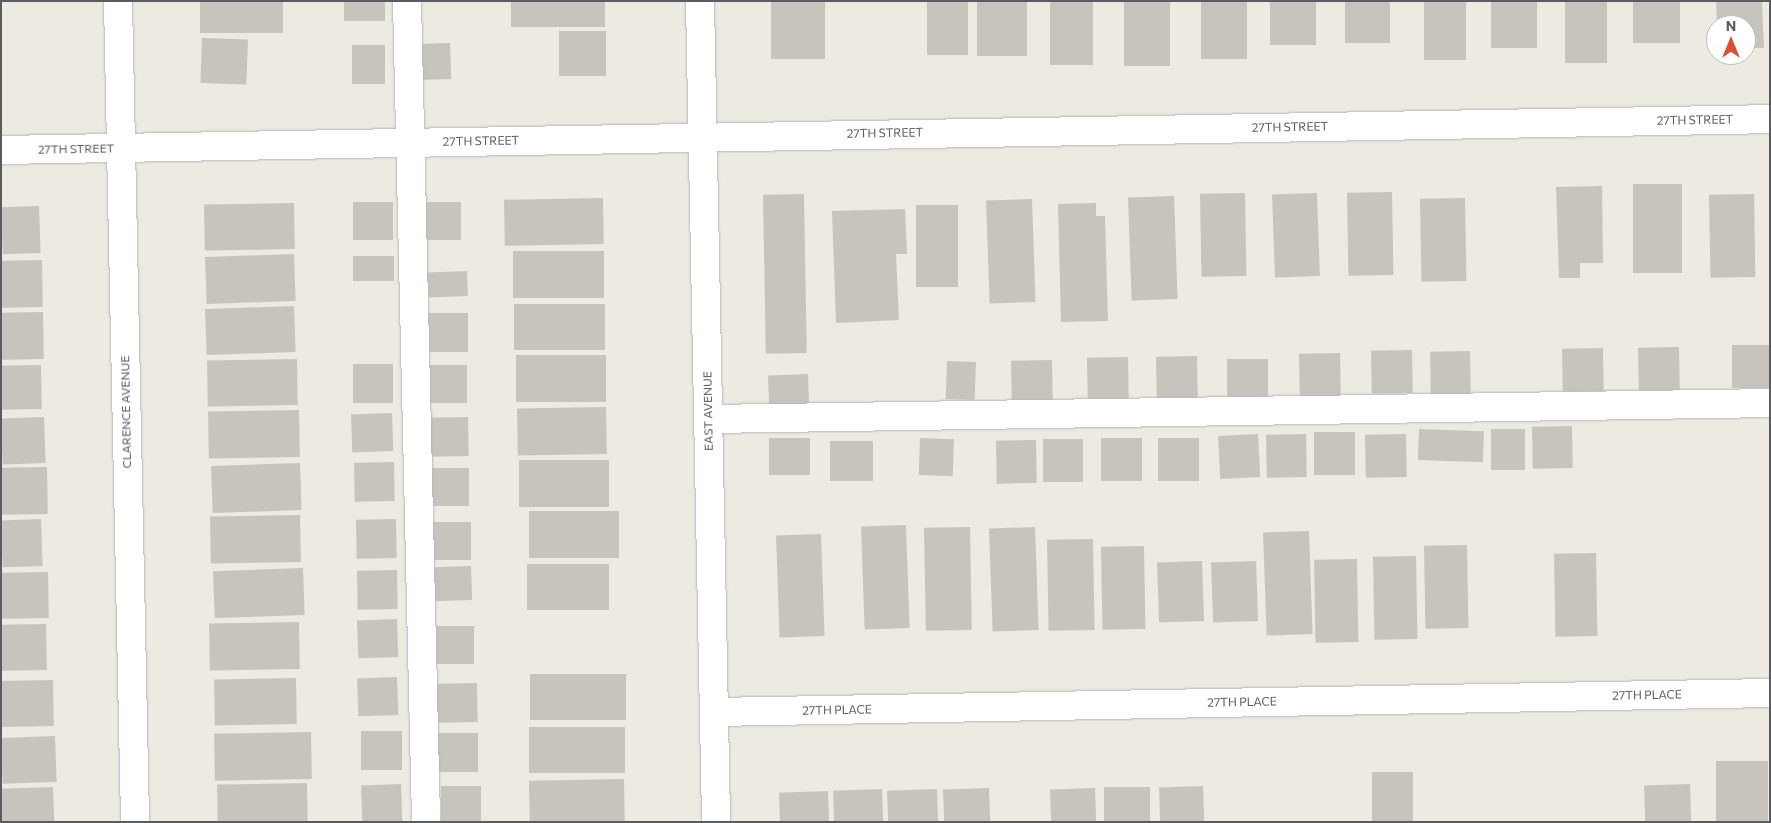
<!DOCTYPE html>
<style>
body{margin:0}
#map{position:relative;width:1771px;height:823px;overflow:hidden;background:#eceae1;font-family:Commissioner,sans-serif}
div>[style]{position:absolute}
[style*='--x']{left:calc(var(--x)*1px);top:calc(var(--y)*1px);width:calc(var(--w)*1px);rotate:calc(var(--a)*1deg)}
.building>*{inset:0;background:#c7c4be;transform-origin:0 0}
.roads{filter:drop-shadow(0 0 1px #b4b6bb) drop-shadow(0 0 1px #b4b6bb)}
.minor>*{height:28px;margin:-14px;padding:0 14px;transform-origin:14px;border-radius:14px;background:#fff}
span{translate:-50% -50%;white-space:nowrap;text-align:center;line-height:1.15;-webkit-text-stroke:4.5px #fff;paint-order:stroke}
.street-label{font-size:12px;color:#5a5c61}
.frame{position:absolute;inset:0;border:2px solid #5a5c61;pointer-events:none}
.north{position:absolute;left:1706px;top:15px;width:50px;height:50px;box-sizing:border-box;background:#fff;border:1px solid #bdbec0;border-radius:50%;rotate:0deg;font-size:14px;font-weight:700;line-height:20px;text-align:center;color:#5a5c61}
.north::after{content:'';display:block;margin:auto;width:18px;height:22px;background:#dd4c35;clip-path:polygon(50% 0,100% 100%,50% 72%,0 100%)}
</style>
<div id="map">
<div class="building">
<div style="left:200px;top:1px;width:83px;height:32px"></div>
<div style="left:344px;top:1px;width:41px;height:20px"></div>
<div style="left:511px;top:1px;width:94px;height:26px"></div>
<div style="left:771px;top:1px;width:54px;height:58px"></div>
<div style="left:927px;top:1px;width:41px;height:54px"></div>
<div style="left:977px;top:1px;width:50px;height:55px"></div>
<div style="left:1050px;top:1px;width:43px;height:64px"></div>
<div style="left:1124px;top:1px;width:46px;height:65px"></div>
<div style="left:1201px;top:1px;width:46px;height:58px"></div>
<div style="left:1270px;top:1px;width:46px;height:44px"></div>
<div style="left:1345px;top:1px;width:45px;height:42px"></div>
<div style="left:1424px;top:1px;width:42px;height:59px"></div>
<div style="left:1491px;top:1px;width:46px;height:47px"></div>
<div style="left:1565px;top:1px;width:42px;height:62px"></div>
<div style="left:1633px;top:1px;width:47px;height:42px"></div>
<div style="clip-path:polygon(1716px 1px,1762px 1px,1764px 48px,1746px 48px,1746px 25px,1717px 25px)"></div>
<div style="left:606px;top:31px;width:45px;height:47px;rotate:90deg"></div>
<div style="left:202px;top:38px;width:46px;height:45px;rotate:2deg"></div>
<div style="left:450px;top:43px;width:36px;height:32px;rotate:88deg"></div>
<div style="left:352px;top:45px;width:33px;height:39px"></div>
<div style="left:1633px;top:184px;width:49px;height:89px"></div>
<div style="clip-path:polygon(1602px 186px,1603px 263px,1580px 263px,1580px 278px,1559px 278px,1556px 187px)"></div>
<div style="left:1392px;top:192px;width:83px;height:45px;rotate:89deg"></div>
<div style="left:1245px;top:193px;width:83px;height:45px;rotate:89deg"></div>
<div style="left:1317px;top:193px;width:83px;height:45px;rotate:88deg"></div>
<div style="left:804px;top:194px;width:159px;height:41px;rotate:89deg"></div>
<div style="left:1754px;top:194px;width:83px;height:45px;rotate:89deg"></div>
<div style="left:1174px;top:196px;width:103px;height:46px;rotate:88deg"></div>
<div style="left:603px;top:198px;width:46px;height:99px;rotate:89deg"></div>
<div style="left:1465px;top:198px;width:83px;height:45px;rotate:89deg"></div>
<div style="left:1032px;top:199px;width:103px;height:46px;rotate:88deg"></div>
<div style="left:353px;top:202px;width:40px;height:38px"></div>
<div style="left:421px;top:202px;width:40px;height:38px"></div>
<div style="left:294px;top:203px;width:46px;height:90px;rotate:89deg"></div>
<div style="clip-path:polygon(1096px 203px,1096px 216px,1105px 216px,1108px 321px,1061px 322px,1058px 204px)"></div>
<div style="left:916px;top:205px;width:42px;height:82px"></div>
<div style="left:39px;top:206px;width:47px;height:38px;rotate:88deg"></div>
<div style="clip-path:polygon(905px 209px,907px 254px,896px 254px,899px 320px,836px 323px,832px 211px)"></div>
<div style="left:604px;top:251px;width:47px;height:91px;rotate:90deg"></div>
<div style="left:294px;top:254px;width:47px;height:89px;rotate:88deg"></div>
<div style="left:353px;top:256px;width:41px;height:25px"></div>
<div style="left:42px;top:260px;width:47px;height:41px;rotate:89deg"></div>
<div style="left:467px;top:271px;width:25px;height:40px;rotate:88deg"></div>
<div style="left:514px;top:304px;width:91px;height:46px"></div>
<div style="left:294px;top:306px;width:46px;height:89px;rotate:88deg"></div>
<div style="left:43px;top:312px;width:47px;height:42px;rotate:89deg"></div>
<div style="left:468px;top:313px;width:39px;height:41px;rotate:90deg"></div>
<div style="left:1770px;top:345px;width:43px;height:38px;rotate:90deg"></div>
<div style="left:1679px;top:347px;width:43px;height:41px;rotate:89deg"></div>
<div style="left:1603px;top:348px;width:43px;height:41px;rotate:89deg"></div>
<div style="left:1412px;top:350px;width:43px;height:41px;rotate:89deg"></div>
<div style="left:1470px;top:351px;width:43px;height:40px;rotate:89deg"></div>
<div style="left:1340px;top:353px;width:43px;height:41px;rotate:89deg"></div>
<div style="left:516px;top:355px;width:90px;height:47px"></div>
<div style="left:1197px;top:356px;width:43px;height:41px;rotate:89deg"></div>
<div style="left:1128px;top:357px;width:43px;height:41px;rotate:89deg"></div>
<div style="left:297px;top:359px;width:46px;height:90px;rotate:89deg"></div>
<div style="left:1227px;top:359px;width:41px;height:43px"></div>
<div style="left:1052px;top:360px;width:43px;height:41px;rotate:89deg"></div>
<div style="left:947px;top:361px;width:29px;height:38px;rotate:2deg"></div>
<div style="left:353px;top:364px;width:40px;height:39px"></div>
<div style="left:41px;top:365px;width:44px;height:40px;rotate:89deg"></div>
<div style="left:467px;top:365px;width:38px;height:41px;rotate:90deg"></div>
<div style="left:808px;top:374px;width:33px;height:40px;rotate:88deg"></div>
<div style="left:606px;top:407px;width:47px;height:89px;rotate:89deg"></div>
<div style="left:299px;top:410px;width:47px;height:91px;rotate:89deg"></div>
<div style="left:392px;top:413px;width:38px;height:41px;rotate:88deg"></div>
<div style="left:44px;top:417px;width:46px;height:43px;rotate:88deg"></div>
<div style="left:468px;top:417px;width:39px;height:40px;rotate:89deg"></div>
<div style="left:1572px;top:426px;width:42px;height:40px;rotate:89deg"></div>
<div style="left:1419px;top:429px;width:65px;height:31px;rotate:2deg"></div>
<div style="left:1491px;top:429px;width:34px;height:41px"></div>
<div style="left:1355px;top:432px;width:43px;height:41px;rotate:90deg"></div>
<div style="left:1258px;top:434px;width:43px;height:40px;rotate:87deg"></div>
<div style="left:1306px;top:434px;width:43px;height:40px;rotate:89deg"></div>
<div style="left:1406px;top:434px;width:43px;height:41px;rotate:89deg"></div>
<div style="left:769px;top:438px;width:41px;height:37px"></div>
<div style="left:920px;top:438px;width:34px;height:37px;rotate:2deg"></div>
<div style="left:1142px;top:438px;width:43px;height:41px;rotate:90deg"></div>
<div style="left:1158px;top:438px;width:41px;height:43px"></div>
<div style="left:1043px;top:439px;width:40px;height:43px"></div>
<div style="left:1036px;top:440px;width:43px;height:40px;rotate:89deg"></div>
<div style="left:830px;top:441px;width:43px;height:40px"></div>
<div style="left:519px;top:460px;width:90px;height:47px"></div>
<div style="left:394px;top:462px;width:39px;height:40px;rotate:89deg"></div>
<div style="left:300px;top:463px;width:47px;height:89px;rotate:88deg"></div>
<div style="left:47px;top:467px;width:47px;height:46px;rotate:89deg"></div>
<div style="left:469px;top:468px;width:38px;height:41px;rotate:90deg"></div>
<div style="left:529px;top:511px;width:90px;height:47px"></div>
<div style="left:300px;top:515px;width:47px;height:90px;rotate:89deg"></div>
<div style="left:41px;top:519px;width:47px;height:40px;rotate:88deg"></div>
<div style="left:396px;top:519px;width:39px;height:40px;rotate:89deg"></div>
<div style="left:431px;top:522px;width:40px;height:38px"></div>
<div style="left:906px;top:525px;width:103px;height:45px;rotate:88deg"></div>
<div style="left:970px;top:527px;width:103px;height:46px;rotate:89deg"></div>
<div style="left:1035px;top:527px;width:103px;height:46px;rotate:88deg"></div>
<div style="left:1309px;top:531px;width:103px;height:46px;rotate:88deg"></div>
<div style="left:821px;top:534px;width:102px;height:45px;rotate:88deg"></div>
<div style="left:1093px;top:539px;width:91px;height:46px;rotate:89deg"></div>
<div style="left:1467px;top:545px;width:83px;height:43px;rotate:89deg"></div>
<div style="left:1144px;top:546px;width:83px;height:43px;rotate:89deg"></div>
<div style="left:1596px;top:553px;width:83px;height:42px;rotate:89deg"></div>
<div style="left:1416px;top:556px;width:83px;height:43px;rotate:89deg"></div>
<div style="left:1357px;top:559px;width:83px;height:43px;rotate:89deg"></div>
<div style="left:1202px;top:561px;width:60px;height:45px;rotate:88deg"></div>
<div style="left:1256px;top:561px;width:60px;height:45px;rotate:88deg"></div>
<div style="left:527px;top:564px;width:82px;height:46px"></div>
<div style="left:471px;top:566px;width:34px;height:37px;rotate:88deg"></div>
<div style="left:303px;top:568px;width:47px;height:90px;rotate:88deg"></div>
<div style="left:397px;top:570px;width:39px;height:40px;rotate:89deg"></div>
<div style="left:48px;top:572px;width:46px;height:47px;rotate:89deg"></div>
<div style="left:397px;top:619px;width:38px;height:40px;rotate:88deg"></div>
<div style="left:299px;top:622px;width:47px;height:90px;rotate:89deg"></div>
<div style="left:46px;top:624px;width:46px;height:45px;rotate:89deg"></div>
<div style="left:434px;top:626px;width:40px;height:38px"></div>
<div style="left:626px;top:674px;width:46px;height:96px;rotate:90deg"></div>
<div style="left:397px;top:677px;width:38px;height:40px;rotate:88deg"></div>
<div style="left:296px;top:678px;width:46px;height:82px;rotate:89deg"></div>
<div style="left:53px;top:680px;width:46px;height:52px;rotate:89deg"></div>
<div style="left:477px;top:683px;width:39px;height:41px;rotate:89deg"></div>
<div style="left:625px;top:727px;width:46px;height:96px;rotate:90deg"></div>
<div style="left:402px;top:731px;width:39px;height:41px;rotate:90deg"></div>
<div style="left:311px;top:732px;width:47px;height:97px;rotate:89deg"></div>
<div style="left:478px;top:733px;width:39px;height:41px;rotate:90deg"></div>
<div style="left:55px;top:736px;width:46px;height:54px;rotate:88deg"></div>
<div style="left:1716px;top:761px;width:52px;height:61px"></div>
<div style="left:1372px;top:772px;width:41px;height:50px"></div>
<div style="left:624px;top:779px;width:43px;height:95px;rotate:89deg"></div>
<div style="left:307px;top:783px;width:39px;height:90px;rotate:89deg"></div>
<div style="left:401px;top:784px;width:38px;height:40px;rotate:88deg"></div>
<div style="left:1690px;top:784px;width:38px;height:46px;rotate:88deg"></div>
<div style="left:441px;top:786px;width:40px;height:36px"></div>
<div style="left:1203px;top:786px;width:36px;height:44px;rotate:88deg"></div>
<div style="left:53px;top:787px;width:35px;height:52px;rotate:88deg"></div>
<div style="left:1150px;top:787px;width:35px;height:46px;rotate:90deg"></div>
<div style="left:989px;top:788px;width:34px;height:46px;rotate:88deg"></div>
<div style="left:1095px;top:788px;width:34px;height:45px;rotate:88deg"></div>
<div style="left:882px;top:789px;width:33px;height:49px;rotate:88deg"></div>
<div style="left:937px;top:789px;width:33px;height:50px;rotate:88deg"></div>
<div style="left:828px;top:791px;width:31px;height:49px;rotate:88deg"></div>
</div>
<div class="roads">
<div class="minor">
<div style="--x:118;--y:1;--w:821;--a:88.81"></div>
<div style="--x:407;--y:1;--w:821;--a:88.67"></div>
<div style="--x:700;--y:1;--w:821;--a:88.88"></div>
<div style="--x:1;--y:150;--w:1769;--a:-1"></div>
<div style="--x:708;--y:419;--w:1062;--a:-0.86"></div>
<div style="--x:714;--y:712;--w:1056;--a:-1.03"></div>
</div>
</div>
<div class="street-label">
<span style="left:1695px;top:120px;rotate:-1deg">27TH STREET</span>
<span style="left:1290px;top:127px;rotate:-1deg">27TH STREET</span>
<span style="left:885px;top:133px;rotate:-1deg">27TH STREET</span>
<span style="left:481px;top:141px;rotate:-1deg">27TH STREET</span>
<span style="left:76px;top:149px;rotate:-1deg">27TH STREET</span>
<span style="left:708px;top:411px;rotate:-91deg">EAST AVENUE</span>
<span style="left:126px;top:412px;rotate:-91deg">CLARENCE AVENUE</span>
<span style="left:1647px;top:695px;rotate:-1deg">27TH PLACE</span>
<span style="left:1242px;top:702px;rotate:-1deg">27TH PLACE</span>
<span style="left:837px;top:710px;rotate:-1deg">27TH PLACE</span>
</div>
<div class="frame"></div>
<div class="north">N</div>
</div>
